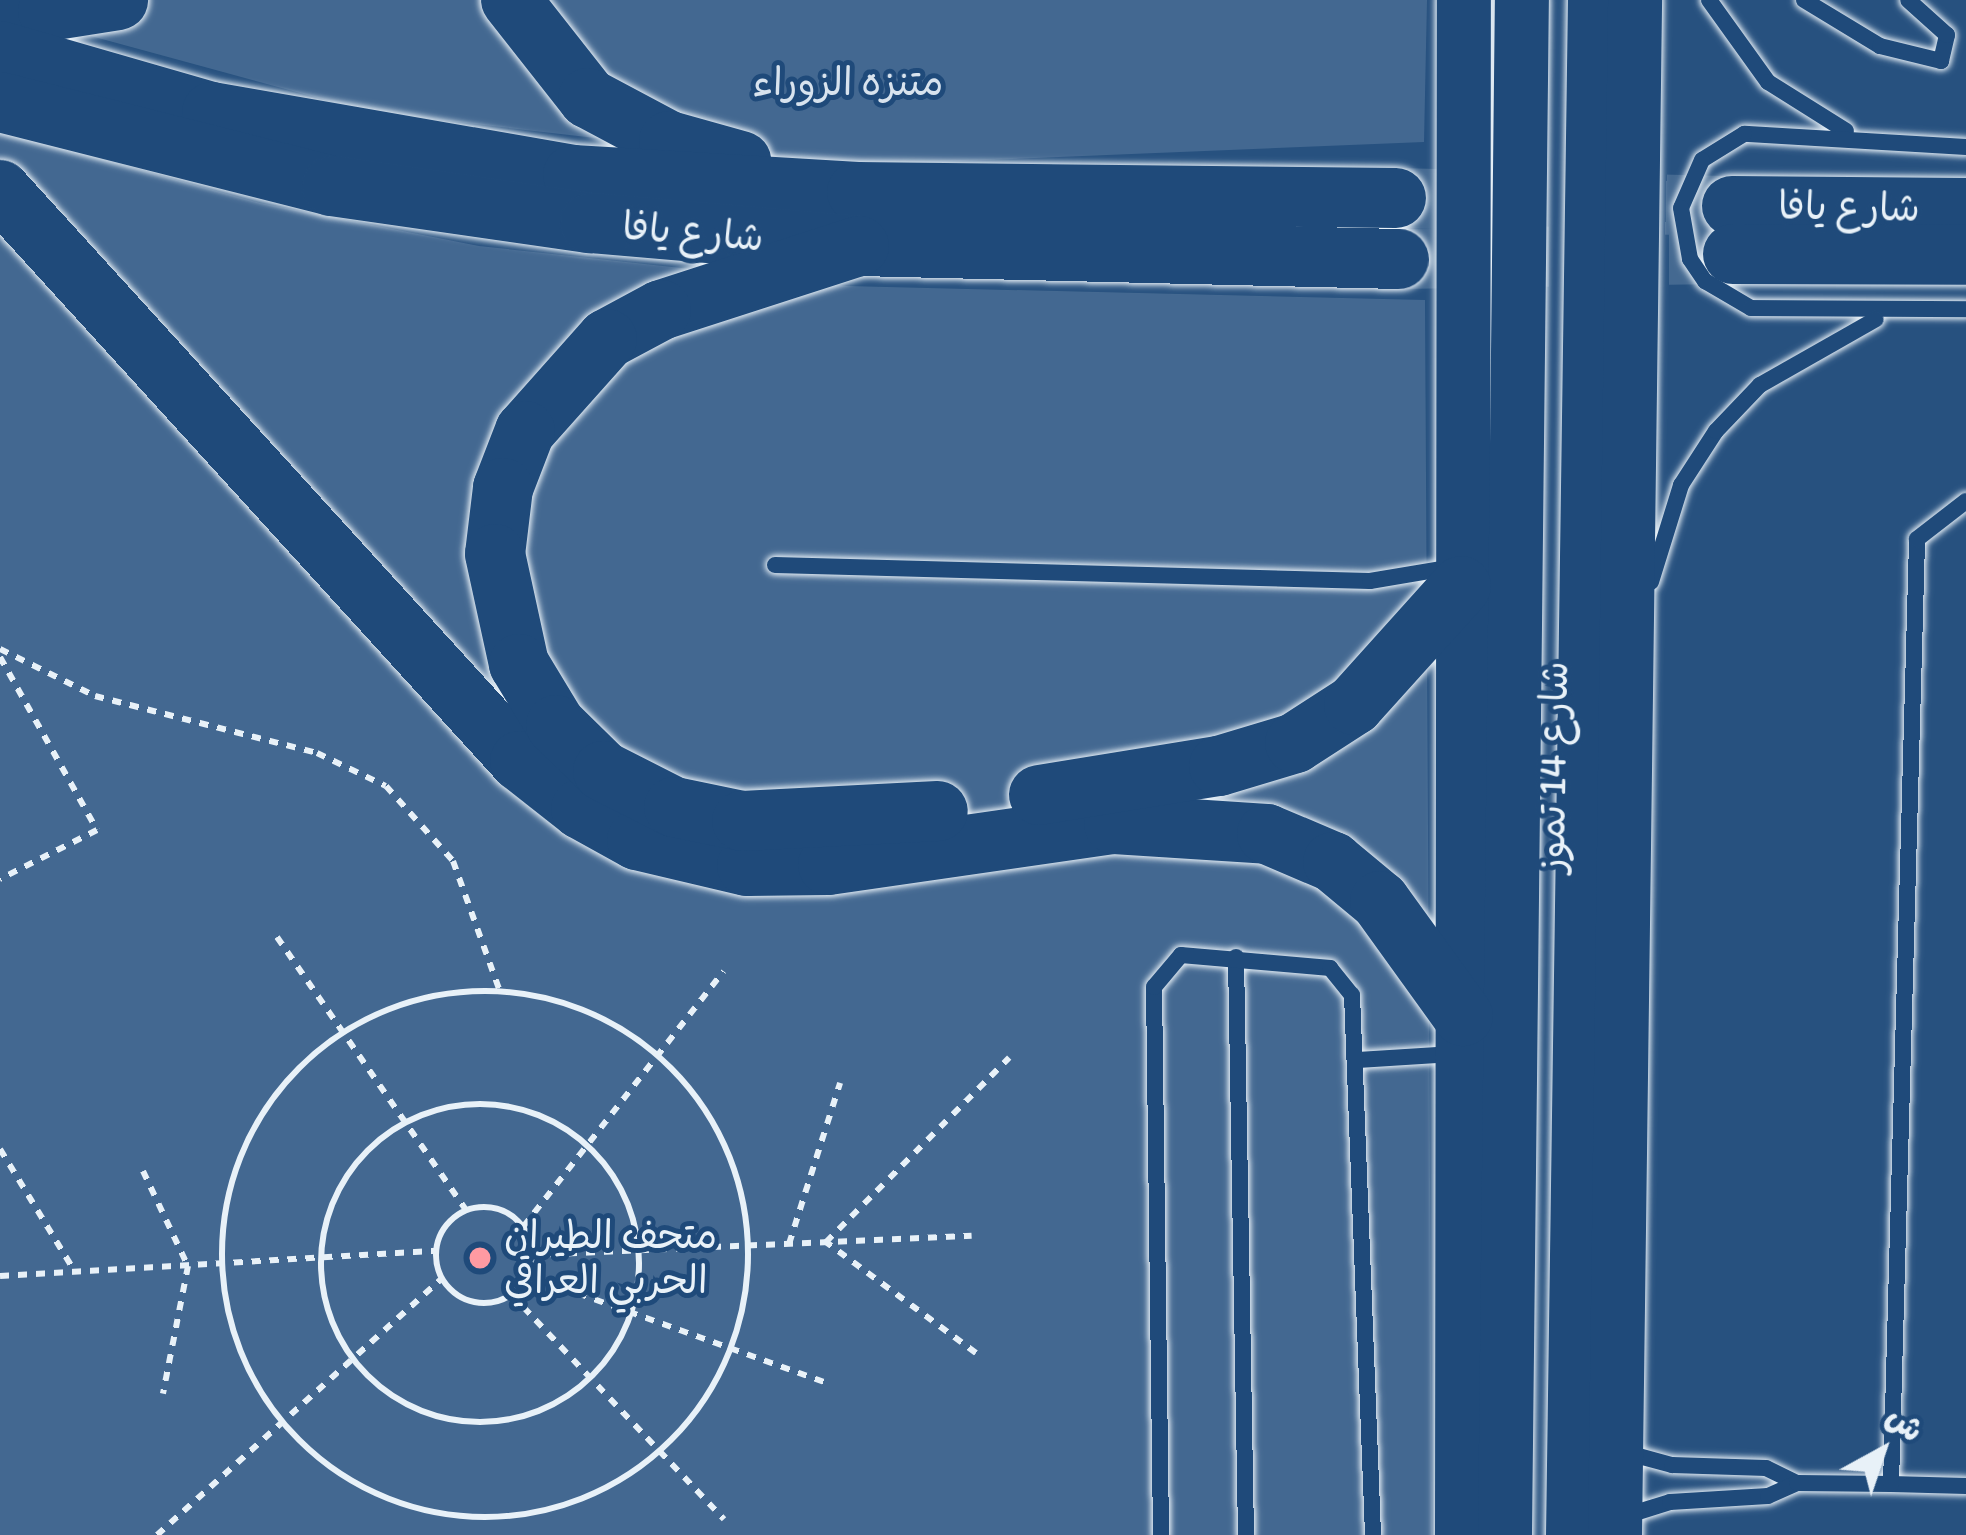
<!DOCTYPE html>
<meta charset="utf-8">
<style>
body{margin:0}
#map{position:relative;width:1966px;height:1535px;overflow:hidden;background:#27517f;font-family:Itim,"Playpen Sans Arabic",sans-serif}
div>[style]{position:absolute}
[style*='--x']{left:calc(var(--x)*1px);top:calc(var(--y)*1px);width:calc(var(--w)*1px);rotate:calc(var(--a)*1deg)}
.green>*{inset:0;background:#436891}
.highway-tunnel>*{height:60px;margin-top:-30px;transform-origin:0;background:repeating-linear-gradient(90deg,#446991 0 60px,transparent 0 90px)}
.path>*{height:6px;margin-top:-3px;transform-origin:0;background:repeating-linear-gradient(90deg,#e8f1f8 0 9px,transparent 0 18px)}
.path>.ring{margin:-3px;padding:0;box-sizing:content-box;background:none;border:6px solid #e8f1f8;border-radius:50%}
.roads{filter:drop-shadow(0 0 3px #e8f1f8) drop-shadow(0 0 3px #e8f1f8)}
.lane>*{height:16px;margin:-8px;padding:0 8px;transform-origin:8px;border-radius:8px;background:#1f4a7a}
.primary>*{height:54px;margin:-27px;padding:0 27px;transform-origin:27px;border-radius:27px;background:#1f4a7a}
.highway>*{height:60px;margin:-30px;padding:0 30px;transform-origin:30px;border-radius:30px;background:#1f4a7a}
.dots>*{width:33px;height:33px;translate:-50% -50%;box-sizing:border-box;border:6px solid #1f4a7a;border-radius:50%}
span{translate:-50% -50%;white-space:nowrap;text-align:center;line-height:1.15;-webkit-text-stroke:10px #1f4a7a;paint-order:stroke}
.park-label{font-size:39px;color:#d8e3ee}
.street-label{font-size:39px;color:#e8f1f8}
.poi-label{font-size:39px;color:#e8f1f8}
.left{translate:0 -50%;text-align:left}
.north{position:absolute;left:1822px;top:1391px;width:120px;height:120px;-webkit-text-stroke:9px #1f4a7a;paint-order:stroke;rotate:40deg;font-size:33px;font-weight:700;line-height:48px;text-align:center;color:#e8f1f8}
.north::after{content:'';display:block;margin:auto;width:42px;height:54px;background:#e8f1f8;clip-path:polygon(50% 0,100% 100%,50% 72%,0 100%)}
</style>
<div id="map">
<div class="green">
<div style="clip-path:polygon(0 0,1427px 0,1424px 142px,839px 166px,370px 112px,47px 24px)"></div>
<div style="clip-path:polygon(0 131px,260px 203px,479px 246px,847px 286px,1425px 300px,1432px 1535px,0 1535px)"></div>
</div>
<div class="highway-tunnel">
<div style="--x:1396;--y:198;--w:336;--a:1.4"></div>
<div style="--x:1399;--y:259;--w:334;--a:-0.9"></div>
</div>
<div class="path">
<div style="--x:0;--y:649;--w:106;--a:26.3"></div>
<div style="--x:95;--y:696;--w:229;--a:14.4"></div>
<div style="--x:317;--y:753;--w:76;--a:25.6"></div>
<div style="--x:386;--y:786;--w:101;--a:48.2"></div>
<div style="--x:453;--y:861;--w:136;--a:70.2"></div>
<div style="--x:0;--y:657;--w:198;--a:60.7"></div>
<div style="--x:97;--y:830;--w:109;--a:153.2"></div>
<div style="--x:277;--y:937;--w:332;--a:55.3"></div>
<div class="ring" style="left:222px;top:991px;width:520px;height:520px"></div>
<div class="ring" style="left:321px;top:1104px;width:312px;height:312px"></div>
<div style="--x:0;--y:1149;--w:144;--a:58.6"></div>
<div style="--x:143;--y:1171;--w:105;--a:64.7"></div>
<div style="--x:188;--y:1266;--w:130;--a:101.1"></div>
<div class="ring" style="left:436px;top:1207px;width:90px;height:90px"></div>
<div style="--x:523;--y:1227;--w:325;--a:-51.9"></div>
<div style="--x:789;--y:1244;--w:169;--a:-72.4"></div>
<div style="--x:532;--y:1255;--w:440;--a:-2.5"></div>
<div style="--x:527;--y:1275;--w:321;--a:19.8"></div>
<div style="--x:0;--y:1276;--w:437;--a:-3.3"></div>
<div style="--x:511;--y:1294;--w:310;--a:46.6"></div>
<div style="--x:976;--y:1353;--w:187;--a:-143.5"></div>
<div style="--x:826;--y:1242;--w:260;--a:-45.2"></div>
<div style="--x:157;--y:1535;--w:384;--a:-42"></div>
</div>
<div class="roads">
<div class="lane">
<div style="--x:1709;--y:0;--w:101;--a:54.3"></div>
<div style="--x:1768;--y:82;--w:92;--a:32.1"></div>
<div style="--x:1804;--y:0;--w:89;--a:31.2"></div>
<div style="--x:1880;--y:46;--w:63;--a:13.8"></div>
<div style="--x:1941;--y:61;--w:27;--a:-77"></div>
<div style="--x:1947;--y:35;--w:52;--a:-138.1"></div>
<div style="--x:1966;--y:147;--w:222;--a:-176.6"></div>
<div style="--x:1744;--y:134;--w:49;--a:148.2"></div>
<div style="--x:1702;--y:160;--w:52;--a:113.6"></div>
<div style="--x:1681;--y:208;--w:52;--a:80"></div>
<div style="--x:1690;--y:259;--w:27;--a:56"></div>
<div style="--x:1705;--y:281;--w:53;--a:30.4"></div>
<div style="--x:1751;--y:308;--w:215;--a:0.3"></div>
<div style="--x:775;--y:565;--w:595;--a:1.54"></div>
<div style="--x:1370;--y:581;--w:85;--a:-9.5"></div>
<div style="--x:1651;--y:582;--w:102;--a:-72.8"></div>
<div style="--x:1681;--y:485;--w:64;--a:-57.1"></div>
<div style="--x:1716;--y:431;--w:64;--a:-46.3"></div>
<div style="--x:1760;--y:385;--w:133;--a:-29.6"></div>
<div style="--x:1236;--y:957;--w:578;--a:89.01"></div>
<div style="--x:1358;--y:1060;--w:95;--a:-3.6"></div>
<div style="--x:1624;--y:1452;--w:50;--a:15.2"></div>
<div style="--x:1672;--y:1465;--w:94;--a:1.8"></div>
<div style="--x:1766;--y:1468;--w:34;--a:26"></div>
<div style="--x:1891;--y:1484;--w:75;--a:1.5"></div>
<div style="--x:1622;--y:1517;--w:50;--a:-17.4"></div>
<div style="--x:1670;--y:1502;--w:98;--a:-3.5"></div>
<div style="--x:1768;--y:1496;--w:32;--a:-24"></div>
<div style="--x:1797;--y:1483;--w:94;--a:0.6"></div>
<div style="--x:1891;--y:1484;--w:945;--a:-88.42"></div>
<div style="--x:1917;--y:539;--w:62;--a:-37.8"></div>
<div style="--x:1161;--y:1535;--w:548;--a:-90.73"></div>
<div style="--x:1154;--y:987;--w:42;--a:-49.8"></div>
<div style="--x:1181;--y:955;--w:150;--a:5"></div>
<div style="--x:1330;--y:968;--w:35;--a:51"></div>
<div style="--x:1352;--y:995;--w:540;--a:87.77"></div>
</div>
<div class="primary">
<div style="--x:1462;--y:1535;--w:1535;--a:-89.93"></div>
<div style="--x:1505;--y:1535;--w:1535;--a:-89.37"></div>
<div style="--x:1573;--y:1535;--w:1535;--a:-89.18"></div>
<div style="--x:1615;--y:1535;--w:1535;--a:-89.25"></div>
</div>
<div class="highway">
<div style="--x:511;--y:0;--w:125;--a:51.8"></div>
<div style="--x:588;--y:98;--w:92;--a:28"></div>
<div style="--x:669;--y:141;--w:75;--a:15.5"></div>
<div style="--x:0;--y:7;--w:48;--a:4.8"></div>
<div style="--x:48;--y:11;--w:71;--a:-8.9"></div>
<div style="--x:0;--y:51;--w:221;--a:16.1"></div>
<div style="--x:212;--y:112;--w:366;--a:9.9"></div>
<div style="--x:573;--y:175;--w:285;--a:3.4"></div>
<div style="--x:857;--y:192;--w:539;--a:0.64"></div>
<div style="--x:0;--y:102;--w:342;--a:14.2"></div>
<div style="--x:332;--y:186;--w:261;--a:8.2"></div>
<div style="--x:590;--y:223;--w:270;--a:4.9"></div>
<div style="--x:859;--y:246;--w:540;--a:1.38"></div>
<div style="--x:0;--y:190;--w:772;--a:47.68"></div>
<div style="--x:520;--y:761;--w:78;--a:38.2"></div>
<div style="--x:581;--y:809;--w:64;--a:29"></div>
<div style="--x:637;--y:840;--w:113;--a:13.3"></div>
<div style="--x:747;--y:866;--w:81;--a:-0.7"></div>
<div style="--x:828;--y:865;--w:289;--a:-8.2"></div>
<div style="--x:1114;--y:824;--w:153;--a:3.7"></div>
<div style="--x:1267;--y:834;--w:72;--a:23"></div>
<div style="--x:1333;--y:862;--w:61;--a:39.7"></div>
<div style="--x:1380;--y:901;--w:142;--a:54.2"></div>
<div style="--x:1732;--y:206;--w:234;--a:0.5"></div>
<div style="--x:859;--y:246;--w:208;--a:162.1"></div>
<div style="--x:661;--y:310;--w:61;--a:151.8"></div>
<div style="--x:607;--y:339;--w:123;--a:131.7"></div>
<div style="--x:525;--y:431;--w:61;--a:111.1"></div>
<div style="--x:503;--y:488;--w:66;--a:96.9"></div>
<div style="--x:495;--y:554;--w:113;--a:77.7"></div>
<div style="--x:519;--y:664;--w:71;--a:58.8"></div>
<div style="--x:556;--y:725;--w:66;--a:44.4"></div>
<div style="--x:603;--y:771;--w:80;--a:26.9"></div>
<div style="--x:674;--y:807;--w:69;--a:11.6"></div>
<div style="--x:742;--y:821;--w:196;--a:-2.9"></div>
<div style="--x:1733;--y:254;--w:233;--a:0.2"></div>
<div style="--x:1039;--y:795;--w:182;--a:-9.2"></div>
<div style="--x:1219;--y:766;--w:79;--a:-16.8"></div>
<div style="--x:1295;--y:743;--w:70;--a:-32.8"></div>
<div style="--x:1354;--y:705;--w:160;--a:-48"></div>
</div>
</div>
<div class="dots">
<div style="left:480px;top:1258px;background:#ff9aa2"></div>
</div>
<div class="park-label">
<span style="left:848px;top:82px">متنزه الزوراء</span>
</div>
<div class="street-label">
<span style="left:1849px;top:207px;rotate:1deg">شارع يافا</span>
<span style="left:693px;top:232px;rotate:5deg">شارع يافا</span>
<span style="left:1553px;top:767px;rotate:-89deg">شارع 14 تموز</span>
</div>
<div class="poi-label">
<span class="left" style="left:504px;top:1258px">متحف الطيران<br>الحربي العراقي</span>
</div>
<div class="north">ش</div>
</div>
